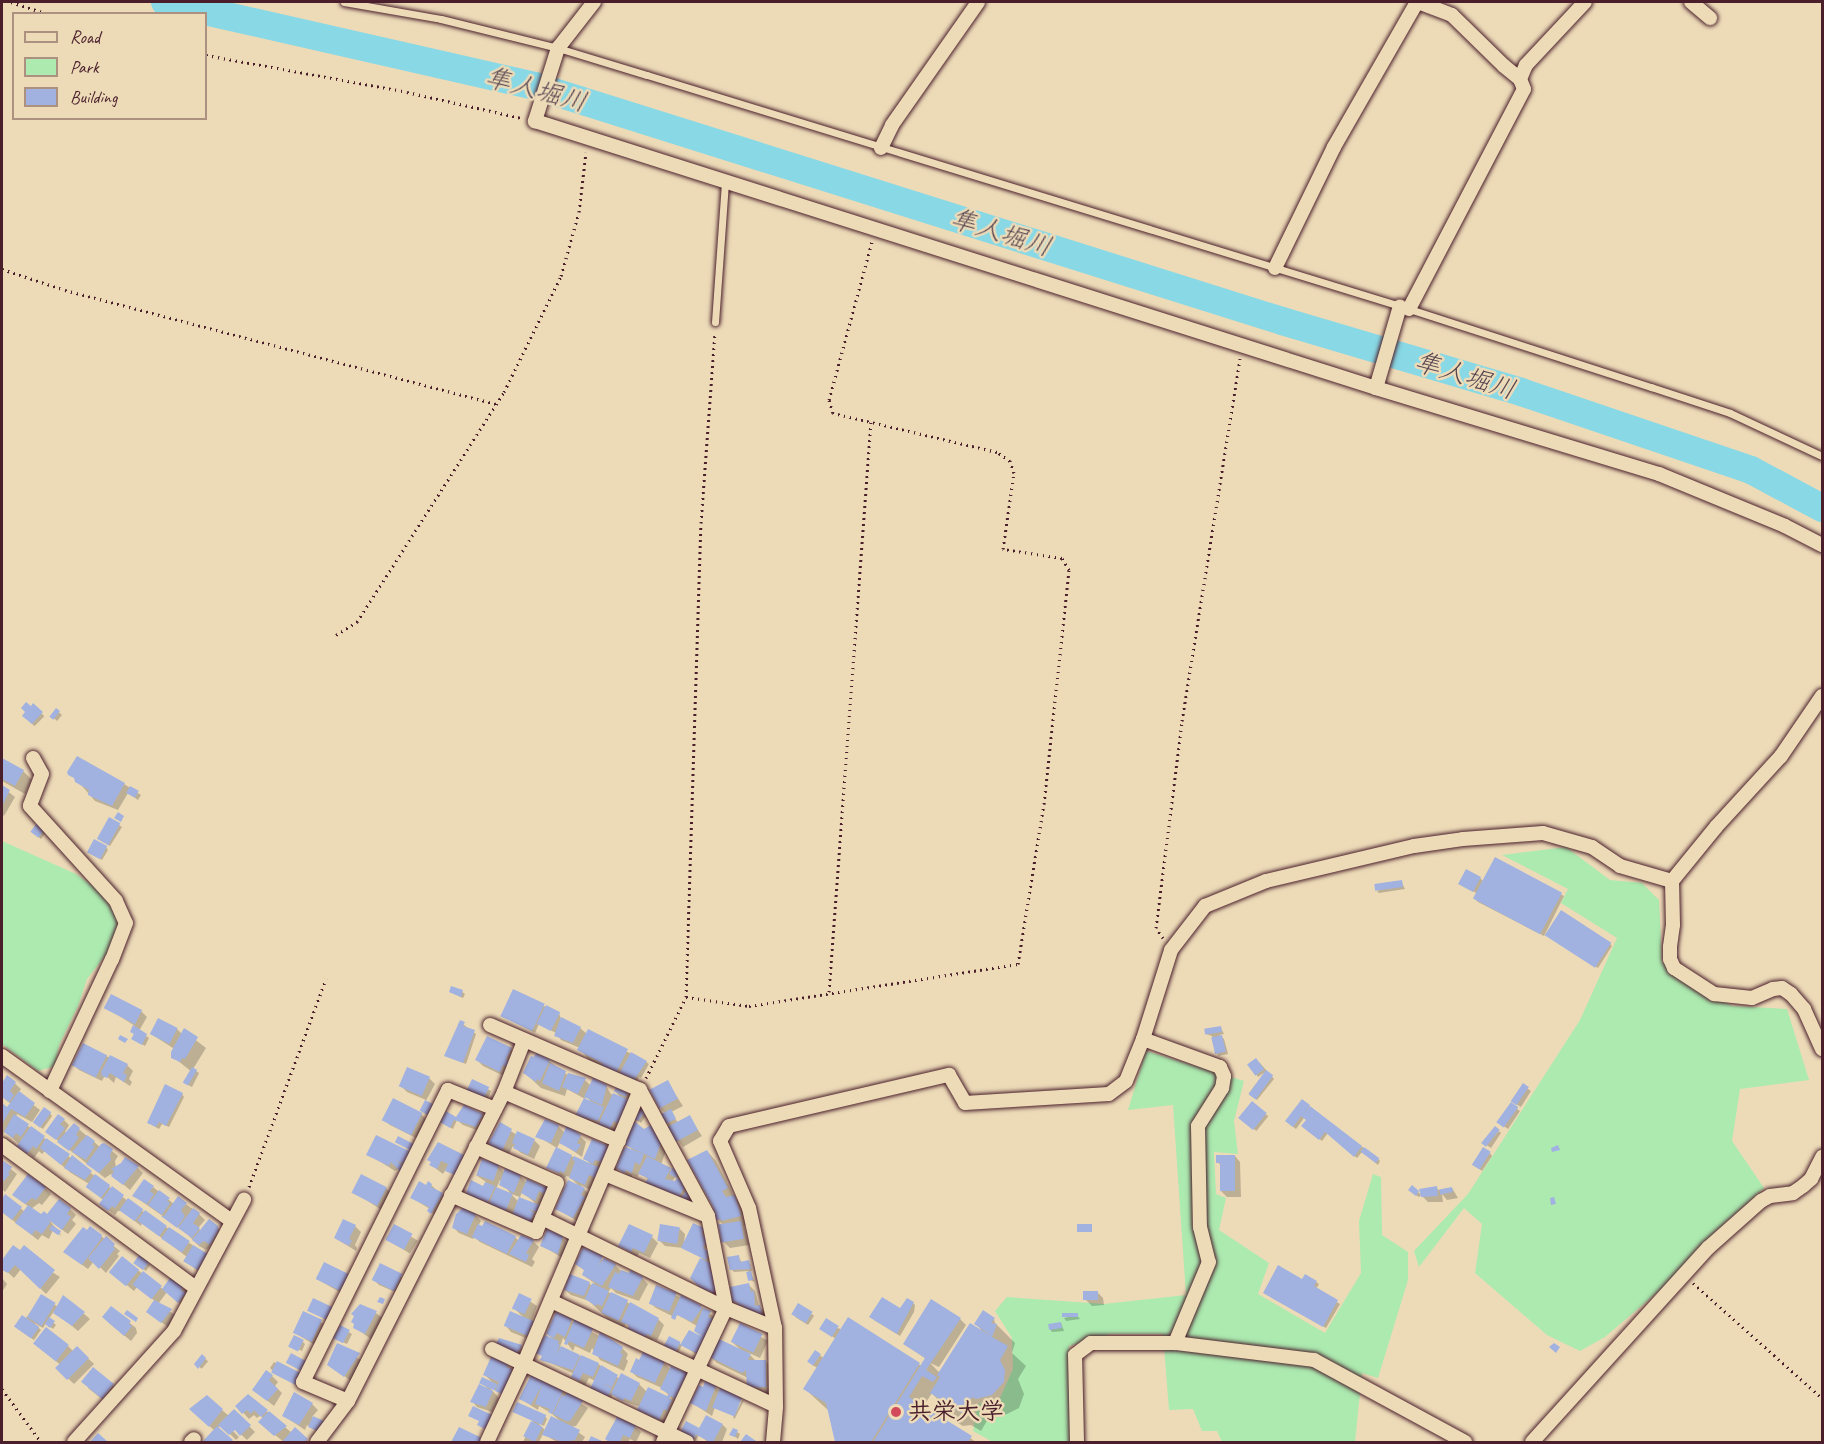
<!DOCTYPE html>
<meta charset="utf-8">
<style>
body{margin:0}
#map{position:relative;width:1824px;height:1444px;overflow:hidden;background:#eddbb8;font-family:Caveat,"Klee One",sans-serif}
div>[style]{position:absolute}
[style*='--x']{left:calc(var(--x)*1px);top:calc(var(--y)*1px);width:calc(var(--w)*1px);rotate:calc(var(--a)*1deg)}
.green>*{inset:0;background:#aceab0}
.shadow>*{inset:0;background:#0003;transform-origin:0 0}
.river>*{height:28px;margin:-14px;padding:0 14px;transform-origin:14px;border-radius:14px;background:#88d8e5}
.building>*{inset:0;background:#a1b2e1;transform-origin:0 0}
.path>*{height:3px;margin-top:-1.5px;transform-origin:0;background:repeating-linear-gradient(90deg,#4a1f2b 0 1.5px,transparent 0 6px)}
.roads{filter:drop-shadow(0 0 2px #4a1f2b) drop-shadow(0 0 2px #4a1f2b)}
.service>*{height:7px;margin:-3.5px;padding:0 3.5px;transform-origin:3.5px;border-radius:3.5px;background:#eddbb8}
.minor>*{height:14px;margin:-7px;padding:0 7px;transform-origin:7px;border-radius:7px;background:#eddbb8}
.dots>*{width:16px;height:16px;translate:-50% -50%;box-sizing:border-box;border:3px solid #eddbb8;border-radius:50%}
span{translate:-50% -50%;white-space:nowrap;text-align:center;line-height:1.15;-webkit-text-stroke:5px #eddbb8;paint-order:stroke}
.poi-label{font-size:24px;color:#4a1f2b;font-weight:700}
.left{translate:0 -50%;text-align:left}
.water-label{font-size:26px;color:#564450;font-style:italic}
.frame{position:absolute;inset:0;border:3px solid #4a1f2b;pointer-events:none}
.legend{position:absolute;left:12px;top:12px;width:195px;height:108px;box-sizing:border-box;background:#eddbb8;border:2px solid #ac9080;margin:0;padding:8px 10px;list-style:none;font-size:18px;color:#4a1f2b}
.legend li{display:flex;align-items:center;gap:12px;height:30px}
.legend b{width:30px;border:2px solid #ac9080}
</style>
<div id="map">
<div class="green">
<div style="clip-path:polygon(2px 841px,76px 874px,97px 889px,111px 907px,119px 926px,116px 942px,87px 979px,78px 1006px,59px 1045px,55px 1066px,38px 1071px,2px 1044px)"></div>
<div style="clip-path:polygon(1566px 847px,1610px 880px,1642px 883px,1659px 900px,1662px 962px,1732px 1006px,1787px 1009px,1809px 1080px,1740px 1089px,1732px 1141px,1764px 1188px,1714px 1233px,1674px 1278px,1605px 1337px,1580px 1351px,1547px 1335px,1475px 1273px,1482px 1224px,1464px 1208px,1419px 1267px,1414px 1251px,1468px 1194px,1580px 1020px,1617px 938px,1561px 903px,1568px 889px,1502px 855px)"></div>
<div style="clip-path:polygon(1146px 1051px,1244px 1081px,1234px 1121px,1238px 1154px,1214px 1152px,1216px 1194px,1226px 1198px,1219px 1230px,1269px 1263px,1258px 1294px,1325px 1333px,1361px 1273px,1359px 1221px,1373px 1174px,1381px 1177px,1382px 1235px,1408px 1252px,1408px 1280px,1378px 1378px,1362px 1373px,1355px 1442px,1222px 1442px,1217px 1431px,1202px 1431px,1193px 1409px,1169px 1410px,1163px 1334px,1110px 1334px,1069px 1346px,1073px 1442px,993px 1442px,973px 1431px,978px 1404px,1000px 1398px,1013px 1369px,1012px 1338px,995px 1311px,1007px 1297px,1104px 1304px,1186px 1295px,1173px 1105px,1128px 1110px)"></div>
</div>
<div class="shadow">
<div style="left:33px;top:705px;width:16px;height:14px;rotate:45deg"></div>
<div style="clip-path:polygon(56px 710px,62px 715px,57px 721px,52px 716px)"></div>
<div style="clip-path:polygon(2px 759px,23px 771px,32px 780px,25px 794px,2px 781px)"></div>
<div style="clip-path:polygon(76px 779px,124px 784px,141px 795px,138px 800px,128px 793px,118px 810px,95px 801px)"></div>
<div style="clip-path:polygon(2px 787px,15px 797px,4px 816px,2px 814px)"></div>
<div style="clip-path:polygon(110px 819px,122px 827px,110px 846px,100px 840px)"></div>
<div style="clip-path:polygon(37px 825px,46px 832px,41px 839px,35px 834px)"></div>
<div style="clip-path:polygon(106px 847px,108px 850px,102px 860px,91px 854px)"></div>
<div style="clip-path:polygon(1496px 860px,1564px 896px,1544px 936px,1478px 902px,1475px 899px,1478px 894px,1460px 884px,1480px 878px,1484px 882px)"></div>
<div style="clip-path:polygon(1401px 881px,1405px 889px,1379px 893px,1377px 891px)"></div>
<div style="clip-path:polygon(1550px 937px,1610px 944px,1612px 946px,1598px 968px)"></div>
<div style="clip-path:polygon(450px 992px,462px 992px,465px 994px,463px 998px)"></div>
<div style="clip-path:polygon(544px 1006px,559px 1013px,561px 1019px,580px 1028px,587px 1034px,589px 1031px,646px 1062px,649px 1064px,641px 1078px,639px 1077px,635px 1085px,588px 1059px,580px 1048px,561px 1040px,556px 1033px,539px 1024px,535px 1033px,502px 1016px)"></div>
<div style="clip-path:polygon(107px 1008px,141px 1011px,147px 1017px,139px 1031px,149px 1038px,145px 1046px,133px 1039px,135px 1026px)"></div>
<div style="clip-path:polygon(157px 1021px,177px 1029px,183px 1035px,184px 1031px,206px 1048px,193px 1069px,199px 1073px,192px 1087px,188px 1085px,192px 1072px,173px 1057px,176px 1050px,151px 1034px)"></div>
<div style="clip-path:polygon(460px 1022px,476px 1034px,466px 1064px,446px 1056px)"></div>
<div style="clip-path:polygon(1221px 1028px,1224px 1034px,1219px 1035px,1224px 1039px,1228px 1054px,1218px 1056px,1212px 1036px,1206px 1034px)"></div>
<div style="clip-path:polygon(511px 1049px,517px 1055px,506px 1077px,483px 1066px,477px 1060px)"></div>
<div style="clip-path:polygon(106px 1056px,127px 1065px,133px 1071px,129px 1079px,132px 1082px,130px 1086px,116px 1077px,114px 1083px,105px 1075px,102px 1081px,79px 1070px,73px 1064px)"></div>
<div style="clip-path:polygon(evenodd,549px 1061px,569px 1076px,585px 1080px,591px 1086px,606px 1086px,611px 1094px,621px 1098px,616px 1092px,627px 1094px,630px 1096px,627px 1101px,647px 1114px,652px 1124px,645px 1117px,641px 1123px,636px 1119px,634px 1123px,644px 1130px,651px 1126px,657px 1132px,666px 1150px,661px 1165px,681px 1177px,679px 1180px,693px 1199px,689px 1206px,639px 1173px,638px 1177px,632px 1175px,631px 1178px,618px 1168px,633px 1150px,627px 1145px,631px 1133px,623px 1129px,618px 1140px,583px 1121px,577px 1116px,593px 1104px,586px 1096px,585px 1099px,567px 1089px,565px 1096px,541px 1088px,525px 1073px,549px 1061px,675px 1177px,679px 1178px,676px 1183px,672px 1182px,675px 1177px)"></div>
<div style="clip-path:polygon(1259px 1062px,1274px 1079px,1257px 1100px,1249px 1093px,1265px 1072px,1258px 1077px,1256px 1074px)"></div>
<div style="clip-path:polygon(8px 1077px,21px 1089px,18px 1093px,40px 1110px,32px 1122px,17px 1114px,16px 1117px,128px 1201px,207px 1255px,203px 1275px,185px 1261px,187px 1257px,142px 1223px,141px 1226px,122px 1211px,118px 1211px,115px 1215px,107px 1209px,103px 1200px,88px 1187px,89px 1184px,71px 1173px,45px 1151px,42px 1154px,39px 1151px,34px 1158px,5px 1131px,2px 1137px,2px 1105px,7px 1109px,11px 1104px,2px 1097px,2px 1086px)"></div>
<div style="clip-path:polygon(429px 1078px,435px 1084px,421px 1110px,426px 1100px,407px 1092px,401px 1086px)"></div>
<div style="clip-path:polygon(473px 1081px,491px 1091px,487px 1100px,471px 1093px)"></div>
<div style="clip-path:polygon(667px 1082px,683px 1106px,671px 1112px,678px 1123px,689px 1117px,702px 1136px,683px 1147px,669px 1128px,665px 1113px,661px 1109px)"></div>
<div style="clip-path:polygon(1524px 1086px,1531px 1091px,1521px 1107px,1516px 1104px)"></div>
<div style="clip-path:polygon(182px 1094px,184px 1097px,169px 1127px,162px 1124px,159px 1129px,152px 1125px)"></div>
<div style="clip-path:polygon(1302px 1101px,1378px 1159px,1380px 1161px,1378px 1165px,1362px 1152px,1357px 1158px,1328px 1133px,1322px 1141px,1306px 1128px,1307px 1120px,1304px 1118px,1296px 1129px,1289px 1124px)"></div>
<div style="left:1252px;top:1103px;width:21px;height:19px;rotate:39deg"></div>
<div style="clip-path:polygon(1511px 1105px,1520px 1111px,1508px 1129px,1502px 1125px)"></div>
<div style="clip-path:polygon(50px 1113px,52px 1116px,43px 1129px,37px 1125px)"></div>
<div style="clip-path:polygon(421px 1114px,427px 1120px,418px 1139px,390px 1125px,384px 1120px)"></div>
<div style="clip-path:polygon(482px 1115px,488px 1121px,482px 1132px,463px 1125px,457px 1120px,453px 1129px,444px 1124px,455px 1118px)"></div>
<div style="clip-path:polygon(64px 1120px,69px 1125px,65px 1132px,67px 1133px,74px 1125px,100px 1147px,112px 1151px,118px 1156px,115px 1161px,116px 1168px,138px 1168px,143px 1173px,130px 1190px,111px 1174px,105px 1178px,47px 1132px)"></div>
<div style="clip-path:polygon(500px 1124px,517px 1135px,534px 1140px,540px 1146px,534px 1159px,521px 1153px,513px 1146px,508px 1156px,491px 1144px)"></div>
<div style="clip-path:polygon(558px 1126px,565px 1133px,580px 1136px,586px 1142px,582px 1157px,560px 1142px,557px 1148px,537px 1136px)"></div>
<div style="clip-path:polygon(1499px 1131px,1501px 1133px,1491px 1148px,1485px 1144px)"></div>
<div style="clip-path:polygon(438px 1144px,464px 1156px,469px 1162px,461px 1180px,446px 1169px,443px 1174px,431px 1165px)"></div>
<div style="clip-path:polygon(557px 1149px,592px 1166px,585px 1158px,611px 1153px,591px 1190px,580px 1185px,590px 1195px,579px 1222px,557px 1209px,580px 1187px,570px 1177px,566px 1176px,565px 1178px,548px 1167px)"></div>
<div style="clip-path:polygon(707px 1151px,716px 1161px,735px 1198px,744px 1206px,749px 1225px,744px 1226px,749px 1245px,730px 1248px,724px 1242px,724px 1226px,718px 1219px)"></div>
<div style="clip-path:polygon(1490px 1153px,1492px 1156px,1482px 1171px,1476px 1166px)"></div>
<div style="clip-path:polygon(368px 1154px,410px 1154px,403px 1172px,398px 1169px,395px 1171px)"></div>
<div style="clip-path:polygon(1235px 1156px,1240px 1162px,1241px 1197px,1227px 1197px,1221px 1191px,1221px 1166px,1218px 1162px)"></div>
<div style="clip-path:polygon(2px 1162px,17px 1174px,5px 1192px,2px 1189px)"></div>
<div style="clip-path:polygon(evenodd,498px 1166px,505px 1173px,520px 1176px,527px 1183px,546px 1190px,552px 1196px,541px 1214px,536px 1212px,535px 1215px,539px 1220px,536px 1227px,469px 1195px,484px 1188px,486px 1182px,476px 1175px,498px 1166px,500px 1180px,511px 1194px,520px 1197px,522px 1192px,534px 1202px,532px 1206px,519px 1202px,512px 1195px,496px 1189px,500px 1180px)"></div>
<div style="clip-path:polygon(431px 1185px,448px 1200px,435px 1217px,430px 1209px,412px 1198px)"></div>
<div style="clip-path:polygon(153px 1187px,174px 1204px,186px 1204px,199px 1214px,205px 1220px,198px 1228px,201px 1231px,217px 1227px,223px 1233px,216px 1250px,211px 1246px,206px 1250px,199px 1246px,184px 1231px,134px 1196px)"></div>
<div style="clip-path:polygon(45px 1188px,51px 1194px,42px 1205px,39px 1203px,31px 1209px,41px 1216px,70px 1209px,76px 1215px,72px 1220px,76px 1224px,68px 1234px,50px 1221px,62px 1236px,53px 1230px,49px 1239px,42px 1235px,38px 1240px,2px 1212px,2px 1196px,4px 1198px,6px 1196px,25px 1212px,29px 1207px,20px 1200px)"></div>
<div style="clip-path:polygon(386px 1188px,392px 1194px,383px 1211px,354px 1192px)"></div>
<div style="clip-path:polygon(1436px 1188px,1439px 1190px,1452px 1188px,1458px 1198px,1447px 1200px,1442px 1194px,1443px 1202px,1428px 1202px,1421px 1195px,1419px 1197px,1412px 1193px,1418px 1192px,1422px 1196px)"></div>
<div style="clip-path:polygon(475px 1215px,481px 1221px,478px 1226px,515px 1237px,519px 1241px,533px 1241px,539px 1247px,532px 1259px,535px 1262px,532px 1267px,480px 1242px,474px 1237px,473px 1239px,459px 1233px,453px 1227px)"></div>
<div style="clip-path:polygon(693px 1225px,706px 1232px,704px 1237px,709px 1241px,705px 1251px,711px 1255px,708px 1264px,712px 1265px,718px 1299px,701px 1289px,691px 1277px,702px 1258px,683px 1248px,665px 1246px,659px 1240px,679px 1228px,685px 1234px,684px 1244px)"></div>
<div style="clip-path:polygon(355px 1226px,361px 1232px,355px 1245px,357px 1248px,356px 1251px,335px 1238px)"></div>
<div style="left:394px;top:1226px;width:28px;height:15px;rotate:32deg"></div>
<div style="clip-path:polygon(101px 1236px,120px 1251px,117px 1254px,119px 1256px,106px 1273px,94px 1261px,88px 1269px,71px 1257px)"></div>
<div style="clip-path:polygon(652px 1237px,658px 1243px,650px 1258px,639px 1253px,637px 1257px,620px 1246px)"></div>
<div style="clip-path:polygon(562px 1238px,568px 1244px,564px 1259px,541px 1245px)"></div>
<div style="clip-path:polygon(14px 1248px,60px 1277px,46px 1294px,21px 1269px,14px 1278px,2px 1267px,2px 1263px)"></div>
<div style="clip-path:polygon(583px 1251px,615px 1265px,621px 1271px,642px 1278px,648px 1284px,639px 1301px,616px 1293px,611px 1288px,608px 1292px,658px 1319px,664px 1325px,657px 1341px,653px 1339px,652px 1342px,636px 1334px,626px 1324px,624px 1327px,608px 1319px,589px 1301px,571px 1295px,565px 1290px,589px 1283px,592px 1286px,594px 1283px,583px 1275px,585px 1271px,577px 1264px)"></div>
<div style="clip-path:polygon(738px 1256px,742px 1263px,749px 1262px,751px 1265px,752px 1271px,750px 1271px,755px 1282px,750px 1280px,748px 1271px,734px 1272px,731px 1269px)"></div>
<div style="clip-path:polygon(122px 1258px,164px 1290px,173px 1280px,189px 1293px,185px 1308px,167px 1292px,158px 1304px,177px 1316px,168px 1327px,154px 1317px,155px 1301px,137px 1287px,134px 1291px,112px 1273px)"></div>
<div style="clip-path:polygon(148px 1263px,150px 1265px,146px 1271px,138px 1266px)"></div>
<div style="left:325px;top:1264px;width:34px;height:17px;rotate:30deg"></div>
<div style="clip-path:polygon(381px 1265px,408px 1281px,402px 1295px,379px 1285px,373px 1279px)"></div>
<div style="clip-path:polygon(2px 1278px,7px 1284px,2px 1292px)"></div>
<div style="clip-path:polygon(1303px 1281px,1316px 1282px,1319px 1284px,1316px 1289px,1340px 1304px,1326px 1328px,1267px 1295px)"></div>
<div style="clip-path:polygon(749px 1285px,755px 1291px,759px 1306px,765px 1313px,767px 1321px,741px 1309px,735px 1303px,732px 1289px)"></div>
<div style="clip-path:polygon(657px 1287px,699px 1306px,716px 1318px,714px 1322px,719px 1326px,704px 1359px,682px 1345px,677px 1355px,665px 1348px,670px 1338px,682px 1345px,689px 1332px,703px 1338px,696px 1330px,697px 1326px,676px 1314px,674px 1317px,656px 1308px,650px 1303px)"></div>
<div style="clip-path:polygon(1097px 1292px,1103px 1298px,1104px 1305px,1092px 1306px,1086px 1300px)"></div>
<div style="clip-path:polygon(520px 1295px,537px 1306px,531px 1322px,539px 1328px,533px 1341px,511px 1332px,506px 1326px,525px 1319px,514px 1308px)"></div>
<div style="clip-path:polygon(42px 1296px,58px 1307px,64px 1297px,90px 1319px,78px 1331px,54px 1311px,49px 1319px,56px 1325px,53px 1329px,46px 1323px,43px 1328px,34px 1323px,41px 1330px,34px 1340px,18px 1329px)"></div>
<div style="clip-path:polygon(913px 1303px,915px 1305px,914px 1312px,900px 1336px,874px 1320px)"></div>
<div style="clip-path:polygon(111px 1308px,136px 1328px,137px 1333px,131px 1341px,109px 1323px)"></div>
<div style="clip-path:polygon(376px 1313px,382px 1318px,371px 1339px,354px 1327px)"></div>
<div style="clip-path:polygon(557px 1314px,622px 1348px,628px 1354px,626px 1359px,628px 1361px,624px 1371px,600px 1360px,592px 1348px,590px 1353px,575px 1346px,573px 1351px,563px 1338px,560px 1347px,598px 1364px,620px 1379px,622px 1376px,639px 1384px,647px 1392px,649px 1389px,672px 1399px,662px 1388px,637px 1377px,631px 1371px,664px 1363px,671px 1370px,686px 1374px,692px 1380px,665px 1425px,645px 1415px,640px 1407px,618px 1399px,613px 1394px,610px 1399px,594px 1391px,595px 1381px,589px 1378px,585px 1386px,573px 1377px,574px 1374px,542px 1359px,543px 1357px,538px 1353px,554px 1340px,547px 1334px)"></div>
<div style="clip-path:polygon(812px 1314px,814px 1316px,808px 1325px,795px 1317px)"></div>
<div style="clip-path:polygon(1077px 1315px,1080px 1319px,1066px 1321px,1064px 1318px)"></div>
<div style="clip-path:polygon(960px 1319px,966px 1325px,939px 1367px,930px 1363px,940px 1373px,983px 1332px,976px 1324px,994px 1319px,995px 1323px,1015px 1343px,1012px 1353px,1026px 1366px,1018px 1379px,1024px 1394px,1019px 1408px,1007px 1414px,996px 1417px,991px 1414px,981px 1431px,971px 1425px,963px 1426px,958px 1423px,932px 1393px,923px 1407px,976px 1442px,836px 1442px,829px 1411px,805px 1389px,818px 1368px,812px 1365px,820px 1355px,824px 1359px,836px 1339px,824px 1331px,838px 1328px,922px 1366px,926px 1359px,905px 1344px)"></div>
<div style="clip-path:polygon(321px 1322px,327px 1327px,318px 1347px,295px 1333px)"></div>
<div style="clip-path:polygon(1061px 1323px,1064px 1331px,1052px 1332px,1050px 1329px)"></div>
<div style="clip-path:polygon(741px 1325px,768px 1341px,760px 1358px,747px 1352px,756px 1361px,765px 1361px,771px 1367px,771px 1393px,754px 1393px,748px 1378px,717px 1363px,711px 1357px,742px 1351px,732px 1342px)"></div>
<div style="clip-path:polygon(340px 1327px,352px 1334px,347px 1344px,338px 1340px)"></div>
<div style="clip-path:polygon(302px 1341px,305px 1344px,302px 1351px,291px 1346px)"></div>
<div style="clip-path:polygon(338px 1345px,364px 1362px,351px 1381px,328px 1364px)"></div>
<div style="clip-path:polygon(68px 1346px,74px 1352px,77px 1348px,94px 1364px,74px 1384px,58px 1369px,62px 1366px,41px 1349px)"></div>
<div style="clip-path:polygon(521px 1346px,523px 1349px,519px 1357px,500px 1348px)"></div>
<div style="left:202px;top:1356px;width:8px;height:10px;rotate:40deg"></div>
<div style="clip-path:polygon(274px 1362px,300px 1374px,298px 1386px,276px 1374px,270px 1368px)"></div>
<div style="clip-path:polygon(508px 1365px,514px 1371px,508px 1396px,489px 1387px,499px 1398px,492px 1412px,477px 1407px,472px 1401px,488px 1389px,481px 1382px,493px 1383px,485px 1375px)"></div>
<div style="clip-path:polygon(272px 1376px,278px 1382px,275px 1386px,282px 1393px,274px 1406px,254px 1390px)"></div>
<div style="clip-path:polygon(532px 1377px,563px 1391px,588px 1408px,576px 1426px,571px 1427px,585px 1437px,582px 1442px,557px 1442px,543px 1434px,539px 1442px,523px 1442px,533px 1421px,515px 1412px,545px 1416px,547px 1419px,544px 1426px,538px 1423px,546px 1431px,560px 1421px,551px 1413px,539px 1406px,538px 1410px,521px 1399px)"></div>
<div style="clip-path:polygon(113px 1385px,119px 1391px,108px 1404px,88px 1388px)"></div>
<div style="clip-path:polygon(715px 1387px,720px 1392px,712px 1416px,692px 1403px)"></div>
<div style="clip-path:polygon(295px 1394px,309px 1401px,318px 1410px,312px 1417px,325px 1425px,321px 1434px,307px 1425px,305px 1430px,284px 1416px)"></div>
<div style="clip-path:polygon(248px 1396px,292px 1433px,295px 1430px,309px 1442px,284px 1442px,266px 1428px,261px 1415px,257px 1418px,254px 1415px,249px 1419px,237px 1406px)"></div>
<div style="left:742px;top:1400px;width:2px;height:20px;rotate:27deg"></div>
<div style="clip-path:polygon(222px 1410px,229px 1416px,234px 1411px,255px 1432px,247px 1440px,230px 1424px,228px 1426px,239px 1437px,236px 1440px,221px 1425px,218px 1428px,233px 1442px,206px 1442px,215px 1431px,197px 1415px)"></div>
<div style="clip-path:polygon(721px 1423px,727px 1429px,722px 1442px,708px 1442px,699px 1435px,696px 1440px,685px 1435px)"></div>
<div style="clip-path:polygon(635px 1427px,641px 1432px,636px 1442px,630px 1439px,628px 1442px,611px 1442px,607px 1439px)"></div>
<div style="clip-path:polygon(737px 1432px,740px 1434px,738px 1439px,731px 1434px)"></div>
</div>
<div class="river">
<div style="--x:165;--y:2;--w:379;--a:12.8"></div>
<div style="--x:535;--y:86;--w:783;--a:17.46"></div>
<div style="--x:1282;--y:321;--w:249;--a:16.5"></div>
<div style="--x:1521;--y:392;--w:243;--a:18.7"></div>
<div style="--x:1751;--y:470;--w:81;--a:28.2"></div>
</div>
<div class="building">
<div style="clip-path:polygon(26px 702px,31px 706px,33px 703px,43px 712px,32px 724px,22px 716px,25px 712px,21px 708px)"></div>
<div style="left:56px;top:708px;width:5px;height:11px;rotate:37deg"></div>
<div style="clip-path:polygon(77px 756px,125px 783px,112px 806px,88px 795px,89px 790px,75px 782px,74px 778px,68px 775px,67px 772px)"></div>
<div style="clip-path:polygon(2px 758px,24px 770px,15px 786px,2px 779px)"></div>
<div style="clip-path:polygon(2px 785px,10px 790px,2px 806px)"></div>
<div style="left:130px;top:786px;width:10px;height:8px;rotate:29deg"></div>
<div style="clip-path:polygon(118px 812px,124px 816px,121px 822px,114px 818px)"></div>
<div style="left:109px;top:817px;width:13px;height:25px;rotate:29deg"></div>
<div style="left:37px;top:823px;width:10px;height:11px;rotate:37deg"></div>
<div style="left:94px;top:839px;width:15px;height:15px;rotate:28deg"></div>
<div style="left:1495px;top:857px;width:76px;height:47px;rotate:28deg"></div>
<div style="left:1466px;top:869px;width:17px;height:17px;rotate:28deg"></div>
<div style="left:1402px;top:880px;width:7px;height:28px;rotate:82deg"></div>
<div style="left:1561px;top:910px;width:60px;height:30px;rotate:33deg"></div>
<div style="clip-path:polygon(451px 986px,463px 990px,461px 997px,449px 992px)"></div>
<div style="left:513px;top:989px;width:35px;height:30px;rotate:25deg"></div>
<div style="left:111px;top:994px;width:35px;height:16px;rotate:27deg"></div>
<div style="left:546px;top:1005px;width:16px;height:21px;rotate:27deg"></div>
<div style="clip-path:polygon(561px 1017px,581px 1027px,573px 1043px,554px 1036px)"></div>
<div style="left:158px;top:1018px;width:22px;height:18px;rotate:27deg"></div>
<div style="clip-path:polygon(460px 1020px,465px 1022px,463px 1026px,475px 1030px,463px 1063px,444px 1056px)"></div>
<div style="clip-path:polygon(133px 1025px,147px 1034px,142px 1045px,131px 1039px,134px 1034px,130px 1032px)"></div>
<div style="left:1221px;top:1026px;width:6px;height:17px;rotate:81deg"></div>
<div style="clip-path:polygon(184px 1028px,198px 1037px,185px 1059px,182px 1058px,180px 1062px,171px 1058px,171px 1052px)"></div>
<div style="clip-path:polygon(588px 1029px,628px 1049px,615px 1075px,600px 1067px,602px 1063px,577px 1050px)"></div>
<div style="clip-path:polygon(120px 1035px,128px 1039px,125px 1043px,118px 1039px)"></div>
<div style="left:1222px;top:1035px;width:17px;height:11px;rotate:77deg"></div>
<div style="clip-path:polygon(487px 1036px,512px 1048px,506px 1059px,510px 1061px,507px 1067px,503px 1065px,500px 1072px,475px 1060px)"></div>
<div style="left:83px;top:1043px;width:27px;height:25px;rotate:27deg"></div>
<div style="clip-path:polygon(631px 1052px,647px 1061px,632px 1083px,618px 1076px)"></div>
<div style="clip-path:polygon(536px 1053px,550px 1060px,540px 1081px,537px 1079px,536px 1082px,523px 1073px,531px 1056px,534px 1057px)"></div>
<div style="clip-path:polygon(110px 1055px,128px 1064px,123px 1073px,127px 1075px,124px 1082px,110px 1073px,107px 1078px,102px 1076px,101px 1072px)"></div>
<div style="left:1256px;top:1058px;width:14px;height:11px;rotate:54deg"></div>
<div style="clip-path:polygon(550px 1063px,566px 1071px,559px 1091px,542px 1083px)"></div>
<div style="left:192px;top:1067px;width:6px;height:18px;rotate:31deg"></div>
<div style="left:407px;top:1067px;width:25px;height:21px;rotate:23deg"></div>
<div style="left:1266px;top:1070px;width:9px;height:30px;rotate:36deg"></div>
<div style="clip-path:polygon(568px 1073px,586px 1078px,578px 1094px,562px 1087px)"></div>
<div style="clip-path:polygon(7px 1075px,16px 1082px,10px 1091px,14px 1095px,9px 1102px,2px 1097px,2px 1083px)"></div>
<div style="clip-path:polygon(593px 1078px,607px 1085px,602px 1105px,584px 1097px)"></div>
<div style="left:472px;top:1079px;width:19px;height:13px;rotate:25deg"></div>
<div style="left:668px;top:1080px;width:21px;height:21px;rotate:62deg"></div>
<div style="left:1523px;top:1083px;width:7px;height:22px;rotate:34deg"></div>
<div style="clip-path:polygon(165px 1084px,183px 1093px,166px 1126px,159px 1122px,156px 1127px,147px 1123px)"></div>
<div style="left:616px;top:1087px;width:13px;height:5px;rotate:23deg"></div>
<div style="clip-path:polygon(19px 1091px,35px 1103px,25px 1117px,11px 1109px,2px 1124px,2px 1103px,7px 1107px)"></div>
<div style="clip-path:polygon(613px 1093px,631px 1101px,620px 1124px,614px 1121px,608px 1132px,597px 1127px)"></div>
<div style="left:393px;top:1098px;width:33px;height:25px;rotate:27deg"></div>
<div style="clip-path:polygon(584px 1098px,604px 1107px,598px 1121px,575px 1116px)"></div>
<div style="clip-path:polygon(1302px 1099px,1310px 1105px,1303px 1115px,1310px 1106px,1362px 1146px,1354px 1157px,1325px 1132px,1319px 1140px,1301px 1126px,1306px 1120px,1301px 1116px,1293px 1127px,1285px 1121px)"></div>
<div style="left:425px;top:1100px;width:11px;height:12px;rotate:27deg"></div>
<div style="left:1252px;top:1101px;width:19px;height:22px;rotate:39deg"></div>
<div style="left:1511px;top:1102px;width:9px;height:25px;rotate:36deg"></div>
<div style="clip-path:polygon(464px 1105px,483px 1114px,476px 1127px,454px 1120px,450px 1128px,440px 1122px,446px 1111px,456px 1117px)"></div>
<div style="left:44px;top:1107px;width:9px;height:19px;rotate:36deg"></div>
<div style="clip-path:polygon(640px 1109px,646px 1111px,638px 1121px,635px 1120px)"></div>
<div style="left:671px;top:1109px;width:11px;height:13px;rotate:63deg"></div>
<div style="clip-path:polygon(14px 1114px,29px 1124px,21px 1137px,16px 1133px,13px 1138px,4px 1132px)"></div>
<div style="clip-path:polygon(58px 1114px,65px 1119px,60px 1124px,65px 1128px,56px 1140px,45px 1132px)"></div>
<div style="left:690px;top:1115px;width:17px;height:26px;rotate:62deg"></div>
<div style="clip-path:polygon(545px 1119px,559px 1125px,551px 1143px,535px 1137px)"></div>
<div style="clip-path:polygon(634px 1121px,644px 1129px,651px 1125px,661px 1143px,655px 1159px,625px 1145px)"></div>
<div style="clip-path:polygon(500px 1122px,512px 1129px,502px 1151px,490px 1145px,489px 1142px)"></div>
<div style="clip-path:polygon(74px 1123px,80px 1128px,76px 1135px,79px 1137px,69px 1151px,57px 1142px)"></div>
<div style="clip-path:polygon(567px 1125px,581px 1135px,577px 1143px,581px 1145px,576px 1152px,559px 1143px)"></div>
<div style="clip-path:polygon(31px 1126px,45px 1136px,36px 1149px,33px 1146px,27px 1154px,17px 1146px)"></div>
<div style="left:1495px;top:1126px;width:6px;height:22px;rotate:39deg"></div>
<div style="clip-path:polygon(517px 1131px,535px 1139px,528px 1155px,513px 1148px,515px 1144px,512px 1143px)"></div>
<div style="clip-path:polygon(87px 1135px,95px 1141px,92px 1145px,95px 1146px,86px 1160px,72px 1152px)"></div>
<div style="clip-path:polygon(376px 1135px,411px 1152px,405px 1165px,396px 1160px,403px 1166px,400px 1171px,391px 1162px,389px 1166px,366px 1155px)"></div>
<div style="left:398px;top:1136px;width:18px;height:7px;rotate:27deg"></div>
<div style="clip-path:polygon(46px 1138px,70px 1154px,61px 1165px,40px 1148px)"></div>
<div style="clip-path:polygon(592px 1139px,606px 1145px,608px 1149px,602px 1162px,595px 1160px,593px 1164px,583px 1159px)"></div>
<div style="clip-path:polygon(438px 1142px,464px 1155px,455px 1175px,445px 1171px,448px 1164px,441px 1161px,437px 1169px,429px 1165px,431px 1162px,427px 1160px)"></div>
<div style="clip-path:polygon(104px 1143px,113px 1149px,110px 1155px,111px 1160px,99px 1173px,86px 1164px,101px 1144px)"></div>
<div style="clip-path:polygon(1558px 1145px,1560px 1150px,1552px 1152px,1551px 1148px)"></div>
<div style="clip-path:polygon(556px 1147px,572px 1155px,564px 1173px,560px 1171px,559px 1173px,546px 1168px)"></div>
<div style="clip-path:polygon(626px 1147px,644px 1154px,640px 1165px,635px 1162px,632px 1173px,626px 1170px,624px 1173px,616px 1168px,623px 1150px)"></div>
<div style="left:1364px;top:1147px;width:19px;height:6px;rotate:36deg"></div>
<div style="left:1483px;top:1147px;width:9px;height:21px;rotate:32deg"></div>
<div style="clip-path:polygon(707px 1150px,728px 1188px,722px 1191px,726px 1197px,735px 1195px,741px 1216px,721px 1221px,721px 1219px,716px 1220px,713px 1207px,687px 1160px)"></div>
<div style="clip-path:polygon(72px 1155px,92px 1171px,85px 1180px,64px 1168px)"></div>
<div style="clip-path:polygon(1216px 1155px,1235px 1155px,1235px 1191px,1220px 1191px,1220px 1163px,1216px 1163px)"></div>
<div style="clip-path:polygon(574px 1156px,600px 1168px,596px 1178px,589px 1175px,585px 1185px,569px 1178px,575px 1161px,572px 1160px)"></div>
<div style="clip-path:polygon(647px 1156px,671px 1168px,665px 1179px,675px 1181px,677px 1178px,684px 1181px,682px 1185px,685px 1186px,677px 1201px,645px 1184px,648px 1178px,638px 1174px)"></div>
<div style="clip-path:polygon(125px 1157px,139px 1166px,123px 1185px,111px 1176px,114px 1171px,111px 1169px,121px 1163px)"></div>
<div style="left:482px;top:1159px;width:18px;height:17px;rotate:19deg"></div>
<div style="clip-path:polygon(2px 1160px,12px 1167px,8px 1173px,10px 1174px,2px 1183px)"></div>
<div style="clip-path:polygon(505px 1168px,521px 1175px,514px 1193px,499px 1185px)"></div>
<div style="clip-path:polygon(672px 1168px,678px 1171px,677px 1178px,669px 1174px)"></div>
<div style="clip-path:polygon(28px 1174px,46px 1187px,36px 1200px,32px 1198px,25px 1204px,12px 1195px)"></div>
<div style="left:95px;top:1174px;width:19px;height:16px;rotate:36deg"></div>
<div style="left:361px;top:1174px;width:29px;height:21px;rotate:27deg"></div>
<div style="clip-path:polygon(144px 1179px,154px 1186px,150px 1191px,154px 1194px,147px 1204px,132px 1196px)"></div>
<div style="clip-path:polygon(527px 1179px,547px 1188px,545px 1194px,539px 1191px,535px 1201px,521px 1193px)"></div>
<div style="clip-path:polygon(471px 1180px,483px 1186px,485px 1182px,495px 1186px,488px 1202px,468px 1196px,466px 1193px)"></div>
<div style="clip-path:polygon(568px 1180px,585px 1188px,581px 1195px,585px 1197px,573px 1218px,555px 1209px)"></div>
<div style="clip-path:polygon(419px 1181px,426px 1185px,428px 1181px,432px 1184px,431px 1187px,443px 1193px,431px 1214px,427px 1211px,429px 1207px,410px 1198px)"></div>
<div style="clip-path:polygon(1412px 1185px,1419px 1191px,1416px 1196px,1408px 1190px)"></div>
<div style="clip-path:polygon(112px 1186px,124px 1195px,115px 1208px,112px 1206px,108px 1211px,99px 1204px)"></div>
<div style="clip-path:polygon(1437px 1186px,1438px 1196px,1421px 1197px,1419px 1189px)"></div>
<div style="left:496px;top:1187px;width:18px;height:19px;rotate:22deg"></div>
<div style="left:1452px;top:1187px;width:5px;height:13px;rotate:79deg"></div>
<div style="clip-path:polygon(159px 1190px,170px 1198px,167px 1201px,170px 1203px,162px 1215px,148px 1205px)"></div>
<div style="clip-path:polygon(687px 1190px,691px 1195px,687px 1205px,678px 1201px)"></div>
<div style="clip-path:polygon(5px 1194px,22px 1207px,12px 1220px,2px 1212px,2px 1199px)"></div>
<div style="clip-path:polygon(178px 1196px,187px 1203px,181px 1210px,185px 1216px,177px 1228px,161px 1216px,164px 1216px)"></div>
<div style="clip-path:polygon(519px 1197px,542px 1206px,539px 1213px,529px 1209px,534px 1213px,530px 1223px,512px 1215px)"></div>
<div style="clip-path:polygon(1554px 1197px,1556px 1204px,1551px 1205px,1550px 1198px)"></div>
<div style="left:128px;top:1198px;width:19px;height:15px;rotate:36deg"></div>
<div style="clip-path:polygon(59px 1199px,71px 1208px,67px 1214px,71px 1217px,62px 1230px,49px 1220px,50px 1223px,42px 1234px,35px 1230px,32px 1235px,15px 1223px,28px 1205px,41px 1214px,44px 1211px,47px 1214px)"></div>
<div style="clip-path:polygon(193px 1208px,200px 1213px,193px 1223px,200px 1228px,192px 1238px,178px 1228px)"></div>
<div style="clip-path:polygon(463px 1208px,476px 1214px,467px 1234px,452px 1228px,456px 1214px)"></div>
<div style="left:145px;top:1210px;width:27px;height:13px;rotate:36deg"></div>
<div style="clip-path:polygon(209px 1219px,218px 1226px,218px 1231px,210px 1245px,204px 1241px,199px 1245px,192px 1240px)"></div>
<div style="clip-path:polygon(343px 1219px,356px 1225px,349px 1239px,352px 1240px,349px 1246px,334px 1238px)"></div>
<div style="clip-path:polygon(485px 1221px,516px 1236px,507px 1254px,472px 1237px,478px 1224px,482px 1226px)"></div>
<div style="left:741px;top:1221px;width:18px;height:23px;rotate:81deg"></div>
<div style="clip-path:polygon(693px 1223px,704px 1228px,702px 1235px,708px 1238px,703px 1248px,710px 1252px,706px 1260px,681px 1248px)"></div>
<div style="left:394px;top:1224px;width:21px;height:18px;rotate:28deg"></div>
<div style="clip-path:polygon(629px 1224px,653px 1235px,644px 1253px,633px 1248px,631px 1252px,618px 1246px)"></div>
<div style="left:660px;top:1224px;width:20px;height:17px;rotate:9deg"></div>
<div style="left:1092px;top:1224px;width:8px;height:15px;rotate:90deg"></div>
<div style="left:52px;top:1225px;width:11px;height:5px;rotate:34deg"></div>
<div style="clip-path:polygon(90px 1226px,102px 1235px,101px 1239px,82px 1265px,63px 1252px,83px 1227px,87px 1230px)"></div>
<div style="left:169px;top:1227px;width:25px;height:14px;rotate:34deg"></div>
<div style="clip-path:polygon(547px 1229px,563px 1236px,558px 1254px,540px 1246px)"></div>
<div style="clip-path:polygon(521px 1235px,534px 1240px,526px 1253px,529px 1255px,526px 1262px,509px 1254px)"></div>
<div style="clip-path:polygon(106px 1236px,115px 1244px,113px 1247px,115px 1249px,99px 1269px,88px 1258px)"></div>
<div style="clip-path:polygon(13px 1245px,20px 1250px,24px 1245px,55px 1270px,40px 1289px,15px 1265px,8px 1273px,2px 1270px,2px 1260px)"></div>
<div style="left:193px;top:1245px;width:17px;height:19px;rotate:31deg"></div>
<div style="clip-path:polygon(585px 1248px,603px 1256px,598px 1266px,604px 1258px,616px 1264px,602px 1286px,582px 1275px,584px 1270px,575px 1264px,582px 1249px)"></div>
<div style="left:139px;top:1255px;width:12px;height:10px;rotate:35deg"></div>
<div style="clip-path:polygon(739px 1255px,740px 1262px,749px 1260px,751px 1269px,730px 1270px,727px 1257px)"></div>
<div style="left:122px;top:1256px;width:22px;height:21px;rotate:39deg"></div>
<div style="clip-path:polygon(700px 1258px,712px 1264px,710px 1270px,714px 1274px,713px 1284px,717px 1288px,714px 1293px,703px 1290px,690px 1278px)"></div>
<div style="left:324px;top:1262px;width:28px;height:19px;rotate:26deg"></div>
<div style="left:380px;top:1263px;width:25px;height:19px;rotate:26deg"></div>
<div style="clip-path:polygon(1278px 1265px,1302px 1279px,1305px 1274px,1317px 1281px,1314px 1286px,1338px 1300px,1323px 1327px,1263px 1293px)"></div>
<div style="clip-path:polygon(621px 1270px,629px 1273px,630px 1270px,643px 1277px,633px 1296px,608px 1287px,615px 1272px,619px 1274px)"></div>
<div style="left:143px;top:1271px;width:24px;height:17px;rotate:38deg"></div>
<div style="left:751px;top:1271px;width:9px;height:5px;rotate:77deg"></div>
<div style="clip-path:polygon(570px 1274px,590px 1282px,584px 1296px,564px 1290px)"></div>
<div style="clip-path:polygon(170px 1278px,184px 1286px,181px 1290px,186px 1293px,178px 1303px,162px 1289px)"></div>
<div style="clip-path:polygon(592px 1283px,609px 1291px,602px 1306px,597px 1304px,596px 1306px,585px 1299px)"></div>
<div style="clip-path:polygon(749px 1283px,751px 1292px,754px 1291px,755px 1306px,760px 1305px,762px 1315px,757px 1316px,744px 1310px,743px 1305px,738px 1306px,738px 1303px,732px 1301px,730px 1287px)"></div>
<div style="left:656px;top:1285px;width:22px;height:20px;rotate:21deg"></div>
<div style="left:1098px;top:1291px;width:9px;height:15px;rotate:90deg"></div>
<div style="left:611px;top:1292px;width:19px;height:23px;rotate:25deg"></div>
<div style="left:519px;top:1293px;width:14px;height:17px;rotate:25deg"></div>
<div style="left:41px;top:1294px;width:17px;height:27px;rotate:31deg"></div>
<div style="clip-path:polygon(63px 1295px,85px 1312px,72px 1326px,53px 1313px)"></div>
<div style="clip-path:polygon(681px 1295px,700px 1305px,702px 1308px,692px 1322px,677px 1315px,675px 1320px,671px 1318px)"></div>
<div style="clip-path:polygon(380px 1297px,385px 1299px,383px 1304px,377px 1302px)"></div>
<div style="clip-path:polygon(882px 1297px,900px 1308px,907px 1298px,914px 1302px,897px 1334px,869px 1317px)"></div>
<div style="left:313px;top:1298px;width:23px;height:14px;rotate:25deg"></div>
<div style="clip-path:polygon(931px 1299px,961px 1318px,926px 1370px,937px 1377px,933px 1382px,922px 1376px,909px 1397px,972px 1436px,968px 1442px,873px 1442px,925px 1358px,903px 1344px)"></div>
<div style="clip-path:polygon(154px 1300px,172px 1309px,161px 1323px,146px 1312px)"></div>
<div style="clip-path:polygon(630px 1302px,659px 1318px,651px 1336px,647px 1334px,646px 1337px,628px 1329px,629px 1325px,621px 1322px)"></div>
<div style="left:798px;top:1303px;width:17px;height:13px;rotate:31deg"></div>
<div style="clip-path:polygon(360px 1304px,377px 1311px,365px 1334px,353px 1328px,354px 1324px,351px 1322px,354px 1316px,351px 1314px)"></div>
<div style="clip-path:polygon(111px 1306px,131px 1321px,129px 1324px,132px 1326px,124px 1336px,102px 1317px)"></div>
<div style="clip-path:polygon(703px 1308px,711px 1311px,708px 1317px,714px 1319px,698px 1354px,680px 1345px,689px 1330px,703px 1337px,694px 1331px)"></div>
<div style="clip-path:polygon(127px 1310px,138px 1318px,136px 1322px,124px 1314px)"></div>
<div style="clip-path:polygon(983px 1310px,995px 1318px,991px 1323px,997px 1324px,992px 1337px,1008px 1346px,1000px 1360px,1005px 1370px,1004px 1382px,992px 1395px,976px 1399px,972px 1397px,962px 1413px,950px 1406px,945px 1405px,944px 1408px,937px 1404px,940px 1399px,930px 1393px,940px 1377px,937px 1375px,970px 1323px,991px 1336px,986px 1332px,991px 1323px,986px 1332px,974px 1324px)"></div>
<div style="left:303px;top:1311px;width:21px;height:24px;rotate:25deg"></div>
<div style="left:510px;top:1311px;width:26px;height:16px;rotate:23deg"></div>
<div style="clip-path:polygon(556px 1312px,572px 1319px,565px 1337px,557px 1333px,554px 1338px,546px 1334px)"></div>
<div style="left:1078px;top:1313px;width:4px;height:16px;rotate:90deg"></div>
<div style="left:22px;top:1315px;width:21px;height:14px;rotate:35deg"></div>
<div style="clip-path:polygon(49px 1317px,55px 1321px,50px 1328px,45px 1324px)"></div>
<div style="clip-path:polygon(848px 1317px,920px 1363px,871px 1442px,835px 1442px,826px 1403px,803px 1389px)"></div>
<div style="clip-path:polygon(575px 1318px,593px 1329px,584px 1348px,569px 1341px,567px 1345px,564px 1344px)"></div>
<div style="left:826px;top:1318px;width:15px;height:13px;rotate:32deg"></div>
<div style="left:1061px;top:1322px;width:6px;height:13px;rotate:81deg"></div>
<div style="left:740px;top:1323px;width:25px;height:21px;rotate:26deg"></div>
<div style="left:340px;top:1325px;width:11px;height:15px;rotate:27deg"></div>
<div style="left:46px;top:1327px;width:29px;height:21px;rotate:38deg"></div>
<div style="clip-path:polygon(600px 1332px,623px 1347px,620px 1353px,623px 1354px,618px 1366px,592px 1354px)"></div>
<div style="left:294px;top:1335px;width:11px;height:13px;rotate:27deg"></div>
<div style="clip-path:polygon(545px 1335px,559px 1341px,558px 1344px,560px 1345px,556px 1355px,561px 1346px,580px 1355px,573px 1370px,540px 1360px,542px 1356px,536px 1353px)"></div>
<div style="left:669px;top:1336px;width:13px;height:13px;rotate:27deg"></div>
<div style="clip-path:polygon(499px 1338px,522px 1345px,517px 1355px,495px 1346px)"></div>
<div style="clip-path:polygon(719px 1339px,751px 1354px,748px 1360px,766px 1360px,766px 1387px,747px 1388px,746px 1370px,742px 1373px,710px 1357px)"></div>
<div style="clip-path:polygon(337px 1343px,360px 1353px,344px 1377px,327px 1365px)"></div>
<div style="clip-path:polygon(1554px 1343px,1560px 1347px,1556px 1353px,1549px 1347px)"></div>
<div style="left:77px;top:1346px;width:17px;height:31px;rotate:45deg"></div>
<div style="left:815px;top:1350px;width:7px;height:14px;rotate:34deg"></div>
<div style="clip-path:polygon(643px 1352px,665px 1361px,655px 1383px,630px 1372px,636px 1358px,639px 1360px)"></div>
<div style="left:291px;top:1353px;width:19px;height:11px;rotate:28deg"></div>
<div style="clip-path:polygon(202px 1354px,206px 1358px,198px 1369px,194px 1364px)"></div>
<div style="clip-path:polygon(581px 1355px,599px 1363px,593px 1377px,583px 1373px,579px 1381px,571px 1377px)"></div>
<div style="clip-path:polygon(491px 1357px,509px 1363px,507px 1367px,512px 1369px,505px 1395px,495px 1391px,499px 1382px,483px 1375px)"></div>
<div style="left:277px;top:1361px;width:27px;height:13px;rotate:27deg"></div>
<div style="clip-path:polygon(601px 1365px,618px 1375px,612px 1387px,601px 1383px,612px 1388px,608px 1397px,590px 1389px)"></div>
<div style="clip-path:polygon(671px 1366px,687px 1373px,676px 1399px,671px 1396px,669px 1399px,672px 1400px,667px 1411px,664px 1409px,659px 1420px,637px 1410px,648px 1387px,667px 1396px,669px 1394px,660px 1389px)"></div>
<div style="left:93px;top:1367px;width:27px;height:19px;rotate:39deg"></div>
<div style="clip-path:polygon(266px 1370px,273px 1375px,269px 1380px,278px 1389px,267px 1401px,252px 1390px)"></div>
<div style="clip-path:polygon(621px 1373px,640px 1383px,631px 1401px,624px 1398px,623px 1401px,611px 1394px)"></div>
<div style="clip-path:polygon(531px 1375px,564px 1389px,552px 1414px,548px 1412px,550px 1409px,535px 1404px,542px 1385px,531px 1405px,519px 1399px)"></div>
<div style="left:482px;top:1377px;width:17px;height:7px;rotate:25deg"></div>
<div style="clip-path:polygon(705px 1381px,716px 1386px,706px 1411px,690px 1403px,699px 1385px,703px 1387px)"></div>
<div style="clip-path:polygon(479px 1384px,493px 1391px,486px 1407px,470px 1402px)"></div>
<div style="left:720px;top:1388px;width:24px;height:21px;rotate:22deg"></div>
<div style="clip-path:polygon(294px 1392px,313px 1403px,299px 1425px,282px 1416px)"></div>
<div style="clip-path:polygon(567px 1392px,583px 1401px,570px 1421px,566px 1421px,553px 1414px,562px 1395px,565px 1396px)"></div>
<div style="clip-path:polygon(248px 1394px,268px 1410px,261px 1417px,254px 1410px,251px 1414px,247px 1410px,242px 1414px,235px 1406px)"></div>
<div style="clip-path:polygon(207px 1395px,223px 1409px,209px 1427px,189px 1409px)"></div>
<div style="left:517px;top:1402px;width:32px;height:11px;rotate:24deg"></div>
<div style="clip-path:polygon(473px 1406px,492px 1415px,489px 1431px,477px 1425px,479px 1421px,468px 1416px)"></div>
<div style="clip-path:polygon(234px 1409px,251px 1425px,240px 1436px,235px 1430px,229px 1435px,218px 1425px)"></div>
<div style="clip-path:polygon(269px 1411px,287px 1426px,274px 1436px,258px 1422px)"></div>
<div style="left:706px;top:1415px;width:19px;height:22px;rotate:28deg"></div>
<div style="left:313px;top:1416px;width:12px;height:12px;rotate:24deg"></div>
<div style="clip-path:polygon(551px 1416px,580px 1430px,575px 1440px,563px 1442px,542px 1435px)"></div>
<div style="clip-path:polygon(617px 1417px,636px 1425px,630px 1438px,623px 1435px,620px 1442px,609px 1442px,605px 1439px)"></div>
<div style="left:531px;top:1421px;width:13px;height:17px;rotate:27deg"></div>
<div style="left:686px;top:1421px;width:15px;height:13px;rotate:28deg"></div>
<div style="clip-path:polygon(217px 1426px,233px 1440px,231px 1442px,203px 1441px)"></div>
<div style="clip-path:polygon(295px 1427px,308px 1439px,304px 1442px,282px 1442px)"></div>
<div style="clip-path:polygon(459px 1427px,484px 1439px,482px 1442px,451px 1442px)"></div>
<div style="clip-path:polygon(733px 1428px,738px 1430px,735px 1437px,729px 1435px)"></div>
<div style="clip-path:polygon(98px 1433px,108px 1442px,90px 1442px)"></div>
<div style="clip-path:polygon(746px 1434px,756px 1441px,755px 1442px,740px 1442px)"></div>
<div style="clip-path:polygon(591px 1436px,604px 1442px,588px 1442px)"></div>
</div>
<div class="path">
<div style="--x:11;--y:2;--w:38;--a:18"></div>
<div style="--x:206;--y:55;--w:204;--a:10.4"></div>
<div style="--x:407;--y:92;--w:117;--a:12.8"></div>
<div style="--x:2;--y:269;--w:66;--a:18.4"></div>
<div style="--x:65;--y:290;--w:446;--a:14.8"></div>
<div style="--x:336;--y:635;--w:25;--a:-32"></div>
<div style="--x:357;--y:622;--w:273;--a:-57.4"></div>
<div style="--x:504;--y:392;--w:129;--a:-63.8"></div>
<div style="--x:561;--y:276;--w:66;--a:-74.3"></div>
<div style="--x:579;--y:212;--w:60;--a:-83.3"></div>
<div style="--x:1163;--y:938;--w:12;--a:-125"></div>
<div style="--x:1156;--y:928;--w:209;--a:-82.8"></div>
<div style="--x:1182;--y:721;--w:367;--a:-80.9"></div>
<div style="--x:829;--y:992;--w:572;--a:-85.79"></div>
<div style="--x:686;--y:997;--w:64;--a:8.1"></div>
<div style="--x:749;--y:1006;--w:272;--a:-8.9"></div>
<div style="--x:1018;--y:964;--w:162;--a:-80.8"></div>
<div style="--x:1044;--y:804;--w:235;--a:-83.9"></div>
<div style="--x:1069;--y:570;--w:14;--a:-120"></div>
<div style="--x:1062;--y:558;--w:60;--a:-171.3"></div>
<div style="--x:1003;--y:549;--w:77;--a:-81.8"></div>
<div style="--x:1014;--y:473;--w:13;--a:-108"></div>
<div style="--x:1010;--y:461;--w:16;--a:-145"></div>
<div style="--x:997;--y:452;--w:169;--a:-166.6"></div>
<div style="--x:833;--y:413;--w:14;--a:-107"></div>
<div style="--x:829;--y:400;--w:164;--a:-74.8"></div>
<div style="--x:646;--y:1078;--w:90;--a:-63.7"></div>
<div style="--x:686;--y:997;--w:474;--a:-88.2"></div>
<div style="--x:701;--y:523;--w:191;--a:-85.8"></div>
<div style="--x:249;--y:1187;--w:222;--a:-69.7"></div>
<div style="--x:1693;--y:1283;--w:173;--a:41.7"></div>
<div style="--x:2;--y:1389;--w:66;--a:53.7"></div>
</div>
<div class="roads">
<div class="service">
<div style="--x:344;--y:2;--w:98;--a:9.9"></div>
<div style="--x:441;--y:19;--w:121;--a:13.9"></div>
<div style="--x:558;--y:48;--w:93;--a:16.9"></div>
<div style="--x:647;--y:75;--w:788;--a:17.05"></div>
<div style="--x:1400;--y:306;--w:264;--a:17.9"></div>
<div style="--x:1651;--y:387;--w:83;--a:18.2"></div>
<div style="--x:1730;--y:413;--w:102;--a:25.1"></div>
<div style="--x:715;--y:322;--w:139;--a:-85.9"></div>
</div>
<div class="minor">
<div style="--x:594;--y:2;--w:58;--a:128"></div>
<div style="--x:558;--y:48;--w:77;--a:107.5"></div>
<div style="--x:535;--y:121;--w:882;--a:17.61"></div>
<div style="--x:1376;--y:388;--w:296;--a:16.9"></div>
<div style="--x:1659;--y:474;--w:136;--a:22.4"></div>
<div style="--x:1785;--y:526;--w:42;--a:27.2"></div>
<div style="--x:1691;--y:2;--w:25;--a:40"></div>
<div style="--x:1520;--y:79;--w:15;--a:-67"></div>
<div style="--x:1526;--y:65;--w:86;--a:-46.9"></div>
<div style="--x:881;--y:148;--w:25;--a:-64"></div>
<div style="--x:892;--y:125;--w:150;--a:-55"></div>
<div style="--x:1275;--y:268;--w:135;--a:-64"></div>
<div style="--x:1334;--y:147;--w:167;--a:-60.2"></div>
<div style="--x:1409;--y:309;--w:248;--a:-62.4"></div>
<div style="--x:1524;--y:89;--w:11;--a:-112"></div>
<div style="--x:1520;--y:79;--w:21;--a:-141"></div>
<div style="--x:1504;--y:66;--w:73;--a:-135.6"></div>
<div style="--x:1452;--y:15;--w:36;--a:-159"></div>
<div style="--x:1376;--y:388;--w:85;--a:-73.7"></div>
<div style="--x:1822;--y:696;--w:73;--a:124.3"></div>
<div style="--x:1781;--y:756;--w:96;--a:132.5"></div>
<div style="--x:1716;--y:827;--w:70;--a:129.2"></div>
<div style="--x:1672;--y:881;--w:44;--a:88.7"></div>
<div style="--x:1673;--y:925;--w:22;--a:98"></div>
<div style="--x:1670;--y:947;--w:12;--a:90"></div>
<div style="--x:1670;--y:959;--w:10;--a:66"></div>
<div style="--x:1674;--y:968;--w:48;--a:33"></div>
<div style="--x:1714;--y:994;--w:38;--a:6"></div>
<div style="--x:1752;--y:998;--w:23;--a:-23"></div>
<div style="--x:1773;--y:989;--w:9;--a:-6"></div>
<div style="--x:1782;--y:988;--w:11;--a:34"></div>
<div style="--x:1791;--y:994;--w:20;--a:49"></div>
<div style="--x:1804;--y:1009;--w:44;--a:65.8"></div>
<div style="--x:33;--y:758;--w:18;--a:61"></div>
<div style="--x:42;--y:774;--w:34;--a:111"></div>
<div style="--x:30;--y:806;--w:128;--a:47.8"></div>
<div style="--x:116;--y:901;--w:24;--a:66"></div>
<div style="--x:126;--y:923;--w:39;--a:111"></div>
<div style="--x:112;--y:959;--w:146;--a:115.2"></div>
<div style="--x:490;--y:1025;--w:163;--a:23.4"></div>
<div style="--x:640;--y:1090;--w:143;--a:61.6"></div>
<div style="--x:708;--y:1216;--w:94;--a:78.9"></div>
<div style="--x:726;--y:1308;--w:148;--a:115.2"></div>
<div style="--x:1143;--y:1039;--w:82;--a:20"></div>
<div style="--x:1220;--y:1067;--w:10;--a:66"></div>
<div style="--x:1224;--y:1076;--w:12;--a:99"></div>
<div style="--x:1222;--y:1088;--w:45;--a:122.3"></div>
<div style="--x:1198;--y:1126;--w:101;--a:88.9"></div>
<div style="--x:1200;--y:1227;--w:36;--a:76"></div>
<div style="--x:1209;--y:1262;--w:88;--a:112.8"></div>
<div style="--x:2;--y:1056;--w:283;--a:35.7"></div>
<div style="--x:504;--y:1092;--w:125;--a:23.1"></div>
<div style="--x:2;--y:1145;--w:241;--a:36.4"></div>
<div style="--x:605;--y:1174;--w:111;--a:22.2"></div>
<div style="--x:451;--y:1195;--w:93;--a:23.5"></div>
<div style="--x:536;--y:1232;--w:53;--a:-66.8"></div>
<div style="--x:557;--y:1183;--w:89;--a:-156"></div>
<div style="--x:542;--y:1218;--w:205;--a:26.1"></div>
<div style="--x:726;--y:1308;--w:53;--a:22.2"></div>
<div style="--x:551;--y:1301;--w:248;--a:25"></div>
<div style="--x:492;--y:1349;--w:216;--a:25.5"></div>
<div style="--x:348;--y:1401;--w:49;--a:-157.1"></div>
<div style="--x:303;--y:1382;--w:326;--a:-63.6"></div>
<div style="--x:448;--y:1090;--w:51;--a:22"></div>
<div style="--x:74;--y:1442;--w:149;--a:-48"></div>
<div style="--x:174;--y:1331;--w:149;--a:-61.9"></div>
<div style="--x:191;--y:1442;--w:4;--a:-45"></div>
<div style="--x:317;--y:1442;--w:51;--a:-52.9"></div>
<div style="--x:348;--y:1401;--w:346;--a:-63.2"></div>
<div style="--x:504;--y:1092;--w:55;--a:-68.6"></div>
<div style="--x:487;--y:1442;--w:87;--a:-64.9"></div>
<div style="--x:524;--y:1363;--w:297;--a:-67"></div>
<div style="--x:773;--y:1442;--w:36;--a:-85"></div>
<div style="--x:776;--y:1406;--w:78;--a:-90.7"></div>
<div style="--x:775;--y:1328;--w:123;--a:-102.2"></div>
<div style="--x:749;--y:1208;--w:73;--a:-113.4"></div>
<div style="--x:720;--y:1141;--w:17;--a:-59"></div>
<div style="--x:729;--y:1126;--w:226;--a:-13.1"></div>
<div style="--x:949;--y:1075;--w:32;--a:60"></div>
<div style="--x:965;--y:1103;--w:144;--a:-3.6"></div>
<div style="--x:1109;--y:1094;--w:21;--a:-37"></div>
<div style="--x:1126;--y:1081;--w:45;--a:-68"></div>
<div style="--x:1143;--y:1039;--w:93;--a:-72.5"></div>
<div style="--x:1171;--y:950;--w:56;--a:-52.3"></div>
<div style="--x:1205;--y:906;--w:66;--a:-22.3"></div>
<div style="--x:1266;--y:881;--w:152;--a:-13.3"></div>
<div style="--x:1414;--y:846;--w:49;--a:-8.1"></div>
<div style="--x:1463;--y:839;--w:80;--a:-4.3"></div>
<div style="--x:1543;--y:833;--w:51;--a:15.9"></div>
<div style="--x:1592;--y:847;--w:34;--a:34"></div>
<div style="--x:1620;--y:866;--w:54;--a:16.1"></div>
<div style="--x:1077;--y:1442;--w:87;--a:-91.3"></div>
<div style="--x:1075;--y:1355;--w:20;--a:-37"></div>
<div style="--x:1091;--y:1343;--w:84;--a:0"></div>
<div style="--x:1175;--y:1343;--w:140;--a:7"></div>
<div style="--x:1314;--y:1360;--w:172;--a:28.5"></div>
<div style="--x:1532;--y:1442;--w:262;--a:-47.8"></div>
<div style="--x:1708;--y:1248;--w:71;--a:-41.6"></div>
<div style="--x:1761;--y:1201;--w:10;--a:-29"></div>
<div style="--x:1770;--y:1196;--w:23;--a:-7"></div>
<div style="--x:1793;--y:1193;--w:12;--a:-35"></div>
<div style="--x:1803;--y:1186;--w:11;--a:-41"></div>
<div style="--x:1811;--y:1179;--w:25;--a:-63"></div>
</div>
</div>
<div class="dots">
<div style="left:896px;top:1412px;background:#d1495b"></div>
</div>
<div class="poi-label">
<span class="left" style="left:908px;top:1412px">共栄大学</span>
</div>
<div class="water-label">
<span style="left:536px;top:90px;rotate:15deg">隼人堀川</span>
<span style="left:1001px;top:233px;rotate:17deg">隼人堀川</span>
<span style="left:1465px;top:376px;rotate:17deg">隼人堀川</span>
</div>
<div class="frame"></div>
<ul class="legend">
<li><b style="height:8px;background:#eddbb8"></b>Road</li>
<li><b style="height:16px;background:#aceab0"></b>Park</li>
<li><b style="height:16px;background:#a1b2e1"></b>Building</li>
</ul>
</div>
